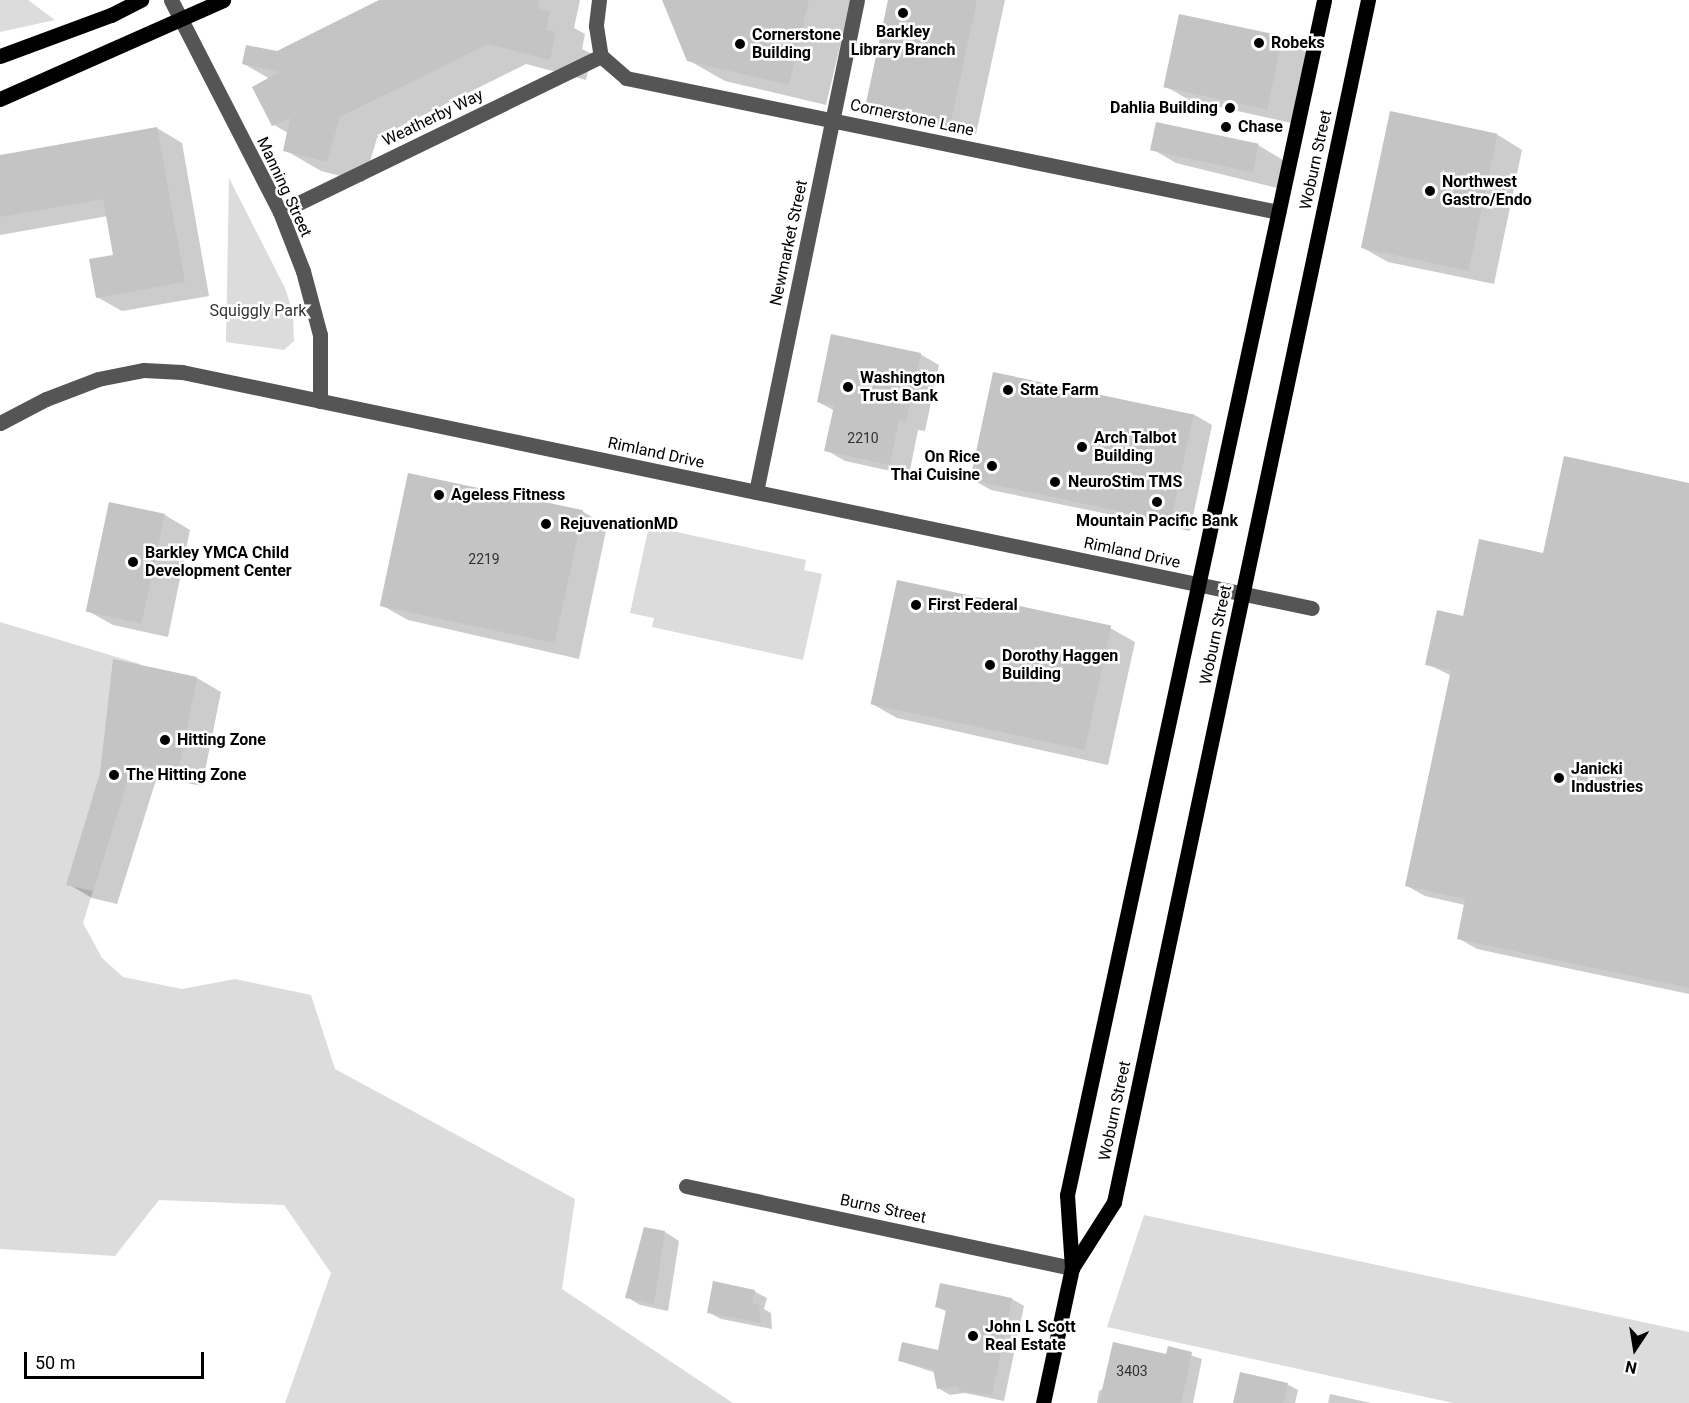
<!DOCTYPE html>
<style>
body{margin:0}
#map{position:relative;width:1689px;height:1403px;overflow:hidden;background:#fff;font-family:Roboto,sans-serif}
div>[style]{position:absolute}
[style*='--x']{left:calc(var(--x)*1px);top:calc(var(--y)*1px);width:calc(var(--w)*1px);rotate:calc(var(--a)*1deg)}
.green>*{inset:0;background:#dcdcdc}
.shadow>*{inset:0;background:#0003}
.building>*{inset:0;background:#c4c4c4;transform-origin:0 0}
.minor>*{height:15px;margin:-7.5px;padding:0 7.5px;transform-origin:7.5px;border-radius:7.5px;background:#555}
.major>*{height:15px;margin:-7.5px;padding:0 7.5px;transform-origin:7.5px;border-radius:7.5px;background:#000}
.dots>*{width:16px;height:16px;translate:-50% -50%;box-sizing:border-box;border:3px solid #fff;border-radius:50%}
span{translate:-50% -50%;white-space:nowrap;text-align:center;line-height:1.15;-webkit-text-stroke:5px #fff;paint-order:stroke}
.number-label{font-size:14px;color:#313131}
.number-label span{-webkit-text-stroke-width:0}
.poi-label{font-size:16px;color:#000;font-weight:700}
.left{translate:0 -50%;text-align:left}
.right{translate:-100% -50%;text-align:right}
.street-label{font-size:16px;color:#000}
.park-label{font-size:16px;color:#333}
.north{position:absolute;left:1605px;top:1319px;width:60px;height:60px;-webkit-text-stroke:4px #fff;paint-order:stroke;rotate:192deg;font-size:16px;font-weight:700;line-height:24px;text-align:center;color:#000}
.north::after{content:'';display:block;margin:auto;width:21px;height:27px;background:#000;clip-path:polygon(50% 0,100% 100%,50% 72%,0 100%)}
.scale{position:absolute;left:24px;top:1352px;width:180px;height:27px;box-sizing:border-box;border:3px solid #000;border-top:0;padding-left:8px;font-size:18px;line-height:21px;white-space:nowrap;color:#000;-webkit-text-stroke:4px #fff;paint-order:stroke}
</style>
<div id="map">
<div class="green">
<div style="clip-path:polygon(0 0,28px 0,55px 20px,0 32px)"></div>
<div style="clip-path:polygon(229px 178px,285px 288px,293px 313px,294px 341px,284px 350px,226px 342px)"></div>
<div style="clip-path:polygon(649px 526px,806px 560px,804px 570px,822px 574px,803px 660px,652px 627px,654px 618px,630px 613px)"></div>
<div style="clip-path:polygon(0 622px,140px 664px,128px 778px,83px 923px,102px 958px,123px 977px,182px 989px,235px 979px,311px 995px,335px 1069px,575px 1199px,562px 1289px,733px 1403px,285px 1403px,331px 1273px,284px 1205px,159px 1200px,115px 1256px,0 1249px)"></div>
<div style="clip-path:polygon(1144px 1215px,1689px 1332px,1689px 1403px,1453px 1403px,1107px 1327px)"></div>
</div>
<div class="shadow">
<div style="clip-path:polygon(382px 0,580px 0,574px 28px,585px 34px,582px 49px,592px 54px,586px 80px,526px 64px,377px 138px,364px 182px,321px 171px,285px 150px,288px 133px,274px 125px,270px 79px,244px 64px,278px 53px)"></div>
<div style="clip-path:polygon(664px 0,851px 0,826px 105px,725px 81px,688px 60px)"></div>
<div style="clip-path:polygon(890px 0,1005px 0,976px 134px,893px 117px,868px 102px)"></div>
<div style="clip-path:polygon(1282px 38px,1306px 52px,1291px 123px,1189px 100px,1165px 86px)"></div>
<div style="clip-path:polygon(157px 128px,182px 143px,209px 296px,122px 311px,97px 297px,115px 256px,108px 216px,0 235px,0 156px)"></div>
<div style="clip-path:polygon(1498px 135px,1522px 150px,1494px 284px,1388px 262px,1363px 248px)"></div>
<div style="clip-path:polygon(1258px 145px,1283px 160px,1277px 188px,1176px 163px,1152px 149px)"></div>
<div style="clip-path:polygon(920px 354px,939px 365px,925px 431px,918px 430px,909px 475px,845px 461px,826px 450px,835px 411px,818px 402px)"></div>
<div style="clip-path:polygon(1193px 414px,1212px 425px,1190px 531px,991px 490px,973px 480px)"></div>
<div style="clip-path:polygon(1689px 484px,1689px 994px,1477px 949px,1458px 938px,1465px 905px,1425px 896px,1407px 886px,1452px 676px,1427px 664px,1464px 617px,1544px 554px)"></div>
<div style="clip-path:polygon(111px 504px,165px 515px,190px 530px,168px 637px,113px 625px,88px 611px)"></div>
<div style="clip-path:polygon(582px 511px,607px 526px,579px 659px,408px 620px,383px 606px)"></div>
<div style="clip-path:polygon(1110px 628px,1135px 642px,1108px 765px,897px 718px,872px 704px)"></div>
<div style="clip-path:polygon(197px 678px,221px 692px,202px 786px,157px 777px,117px 904px,92px 898px,68px 884px,102px 774px)"></div>
<div style="clip-path:polygon(665px 1232px,679px 1241px,668px 1311px,640px 1305px,627px 1297px)"></div>
<div style="clip-path:polygon(941px 1285px,1012px 1299px,1024px 1306px,1004px 1401px,965px 1393px,950px 1395px,938px 1388px,936px 1373px,900px 1361px,939px 1352px,947px 1312px,937px 1306px)"></div>
<div style="clip-path:polygon(754px 1291px,767px 1298px,764px 1309px,771px 1313px,772px 1329px,721px 1319px,708px 1312px)"></div>
<div style="clip-path:polygon(1169px 1348px,1202px 1359px,1193px 1403px,1097px 1403px,1099px 1391px,1167px 1356px)"></div>
<div style="clip-path:polygon(1287px 1384px,1298px 1390px,1295px 1403px,1235px 1403px)"></div>
<div style="clip-path:polygon(1330px 1394px,1371px 1403px,1328px 1403px)"></div>
</div>
<div class="building">
<div style="clip-path:polygon(379px 0,540px 0,538px 9px,550px 12px,546px 30px,556px 32px,550px 60px,488px 44px,340px 117px,327px 162px,283px 151px,290px 118px,272px 126px,252px 87px,279px 72px,242px 64px,246px 45px,277px 51px)"></div>
<div style="clip-path:polygon(662px 0,809px 0,789px 85px,687px 61px)"></div>
<div style="clip-path:polygon(888px 0,977px 0,951px 121px,866px 103px)"></div>
<div style="left:1179px;top:14px;width:106px;height:75px;rotate:12deg"></div>
<div style="left:1390px;top:111px;width:110px;height:140px;rotate:12deg"></div>
<div style="left:1156px;top:122px;width:105px;height:29px;rotate:12deg"></div>
<div style="clip-path:polygon(157px 127px,185px 282px,96px 298px,89px 259px,113px 255px,103px 199px,0 217px,0 155px)"></div>
<div style="clip-path:polygon(831px 334px,921px 353px,906px 422px,899px 420px,890px 465px,824px 451px,834px 406px,817px 402px)"></div>
<div style="left:993px;top:372px;width:205px;height:110px;rotate:12deg"></div>
<div style="clip-path:polygon(1564px 456px,1689px 483px,1689px 988px,1457px 939px,1465px 899px,1405px 886px,1451px 670px,1425px 665px,1437px 610px,1463px 616px,1479px 539px,1543px 553px)"></div>
<div style="left:408px;top:473px;width:179px;height:136px;rotate:12deg"></div>
<div style="left:109px;top:502px;width:57px;height:112px;rotate:12deg"></div>
<div style="left:897px;top:580px;width:219px;height:127px;rotate:12deg"></div>
<div style="clip-path:polygon(113px 659px,197px 677px,178px 773px,133px 764px,93px 891px,66px 885px,100px 773px)"></div>
<div style="clip-path:polygon(644px 1227px,665px 1231px,654px 1304px,625px 1298px)"></div>
<div style="clip-path:polygon(713px 1281px,755px 1290px,752px 1303px,759px 1304px,761px 1323px,707px 1313px)"></div>
<div style="clip-path:polygon(940px 1283px,1012px 1298px,992px 1395px,959px 1391px,958px 1386px,937px 1389px,933px 1369px,898px 1361px,902px 1342px,938px 1350px,946px 1310px,935px 1307px)"></div>
<div style="clip-path:polygon(1113px 1342px,1166px 1354px,1168px 1346px,1192px 1352px,1181px 1403px,1099px 1403px)"></div>
<div style="clip-path:polygon(1240px 1372px,1288px 1383px,1283px 1403px,1233px 1403px)"></div>
</div>
<div class="minor">
<div style="--x:171;--y:0;--w:238;--a:62.8"></div>
<div style="--x:280;--y:212;--w:63;--a:68.7"></div>
<div style="--x:303;--y:271;--w:66;--a:75.1"></div>
<div style="--x:320;--y:335;--w:66;--a:90"></div>
<div style="--x:599;--y:0;--w:26;--a:97"></div>
<div style="--x:596;--y:26;--w:30;--a:81"></div>
<div style="--x:601;--y:56;--w:33;--a:41"></div>
<div style="--x:626;--y:78;--w:666;--a:11.61"></div>
<div style="--x:280;--y:212;--w:357;--a:-25.9"></div>
<div style="--x:0;--y:423;--w:52;--a:-27.6"></div>
<div style="--x:46;--y:399;--w:56;--a:-21"></div>
<div style="--x:98;--y:379;--w:47;--a:-11.1"></div>
<div style="--x:144;--y:370;--w:38;--a:3"></div>
<div style="--x:182;--y:372;--w:1154;--a:11.8"></div>
<div style="--x:756;--y:492;--w:502;--a:-78.4"></div>
<div style="--x:686;--y:1186;--w:395;--a:12"></div>
</div>
<div class="major">
<div style="--x:0;--y:56;--w:118;--a:-20.3"></div>
<div style="--x:111;--y:15;--w:34;--a:-27"></div>
<div style="--x:0;--y:99;--w:244;--a:-23.9"></div>
<div style="--x:1072;--y:1268;--w:78;--a:-57.5"></div>
<div style="--x:1114;--y:1202;--w:1229;--a:-78.07"></div>
<div style="--x:1043;--y:1403;--w:138;--a:-77.9"></div>
<div style="--x:1072;--y:1268;--w:73;--a:-93.9"></div>
<div style="--x:1067;--y:1195;--w:1222;--a:-77.86"></div>
</div>
<div class="dots">
<div style="left:903px;top:13px;background:#000"></div>
<div style="left:1259px;top:43px;background:#000"></div>
<div style="left:740px;top:44px;background:#000"></div>
<div style="left:1230px;top:108px;background:#000"></div>
<div style="left:1226px;top:127px;background:#000"></div>
<div style="left:1430px;top:191px;background:#000"></div>
<div style="left:848px;top:387px;background:#000"></div>
<div style="left:1008px;top:390px;background:#000"></div>
<div style="left:1082px;top:447px;background:#000"></div>
<div style="left:992px;top:466px;background:#000"></div>
<div style="left:1055px;top:482px;background:#000"></div>
<div style="left:439px;top:495px;background:#000"></div>
<div style="left:1157px;top:502px;background:#000"></div>
<div style="left:546px;top:524px;background:#000"></div>
<div style="left:133px;top:562px;background:#000"></div>
<div style="left:916px;top:605px;background:#000"></div>
<div style="left:990px;top:665px;background:#000"></div>
<div style="left:165px;top:740px;background:#000"></div>
<div style="left:114px;top:775px;background:#000"></div>
<div style="left:1559px;top:778px;background:#000"></div>
<div style="left:973px;top:1336px;background:#000"></div>
</div>
<div class="number-label">
<span style="left:863px;top:438px">2210</span>
<span style="left:484px;top:559px">2219</span>
<span style="left:1132px;top:1371px">3403</span>
</div>
<div class="poi-label">
<span style="left:903px;top:41px">Barkley<br>Library Branch</span>
<span class="left" style="left:752px;top:44px">Cornerstone<br>Building</span>
<span class="left" style="left:1271px;top:43px">Robeks</span>
<span class="right" style="left:1218px;top:108px">Dahlia Building</span>
<span class="left" style="left:1238px;top:127px">Chase</span>
<span class="left" style="left:1442px;top:191px">Northwest<br>Gastro/Endo</span>
<span class="left" style="left:860px;top:387px">Washington<br>Trust Bank</span>
<span class="left" style="left:1020px;top:390px">State Farm</span>
<span class="left" style="left:1094px;top:447px">Arch Talbot<br>Building</span>
<span class="right" style="left:980px;top:466px">On Rice<br>Thai Cuisine</span>
<span class="left" style="left:1068px;top:482px">NeuroStim TMS</span>
<span class="left" style="left:451px;top:495px">Ageless Fitness</span>
<span style="left:1157px;top:521px">Mountain Pacific Bank</span>
<span class="left" style="left:560px;top:524px">RejuvenationMD</span>
<span class="left" style="left:145px;top:562px">Barkley YMCA Child<br>Development Center</span>
<span class="left" style="left:928px;top:605px">First Federal</span>
<span class="left" style="left:1002px;top:665px">Dorothy Haggen<br>Building</span>
<span class="left" style="left:177px;top:740px">Hitting Zone</span>
<span class="left" style="left:1571px;top:778px">Janicki<br>Industries</span>
<span class="left" style="left:126px;top:775px">The Hitting Zone</span>
<span class="left" style="left:985px;top:1336px">John L Scott<br>Real Estate</span>
</div>
<div class="street-label">
<span style="left:433px;top:118px;rotate:-26deg">Weatherby Way</span>
<span style="left:912px;top:118px;rotate:12deg">Cornerstone Lane</span>
<span style="left:1316px;top:160px;rotate:-78deg">Woburn Street</span>
<span style="left:284px;top:187px;rotate:65deg">Manning Street</span>
<span style="left:789px;top:243px;rotate:-78deg">Newmarket Street</span>
<span style="left:656px;top:453px;rotate:12deg">Rimland Drive</span>
<span style="left:1132px;top:553px;rotate:12deg">Rimland Drive</span>
<span style="left:1216px;top:635px;rotate:-78deg">Woburn Street</span>
<span style="left:1115px;top:1111px;rotate:-78deg">Woburn Street</span>
<span style="left:883px;top:1209px;rotate:12deg">Burns Street</span>
</div>
<div class="park-label">
<span style="left:258px;top:311px">Squiggly Park</span>
</div>
<div class="north">N</div>
<div class="scale">50 m</div>
</div>
